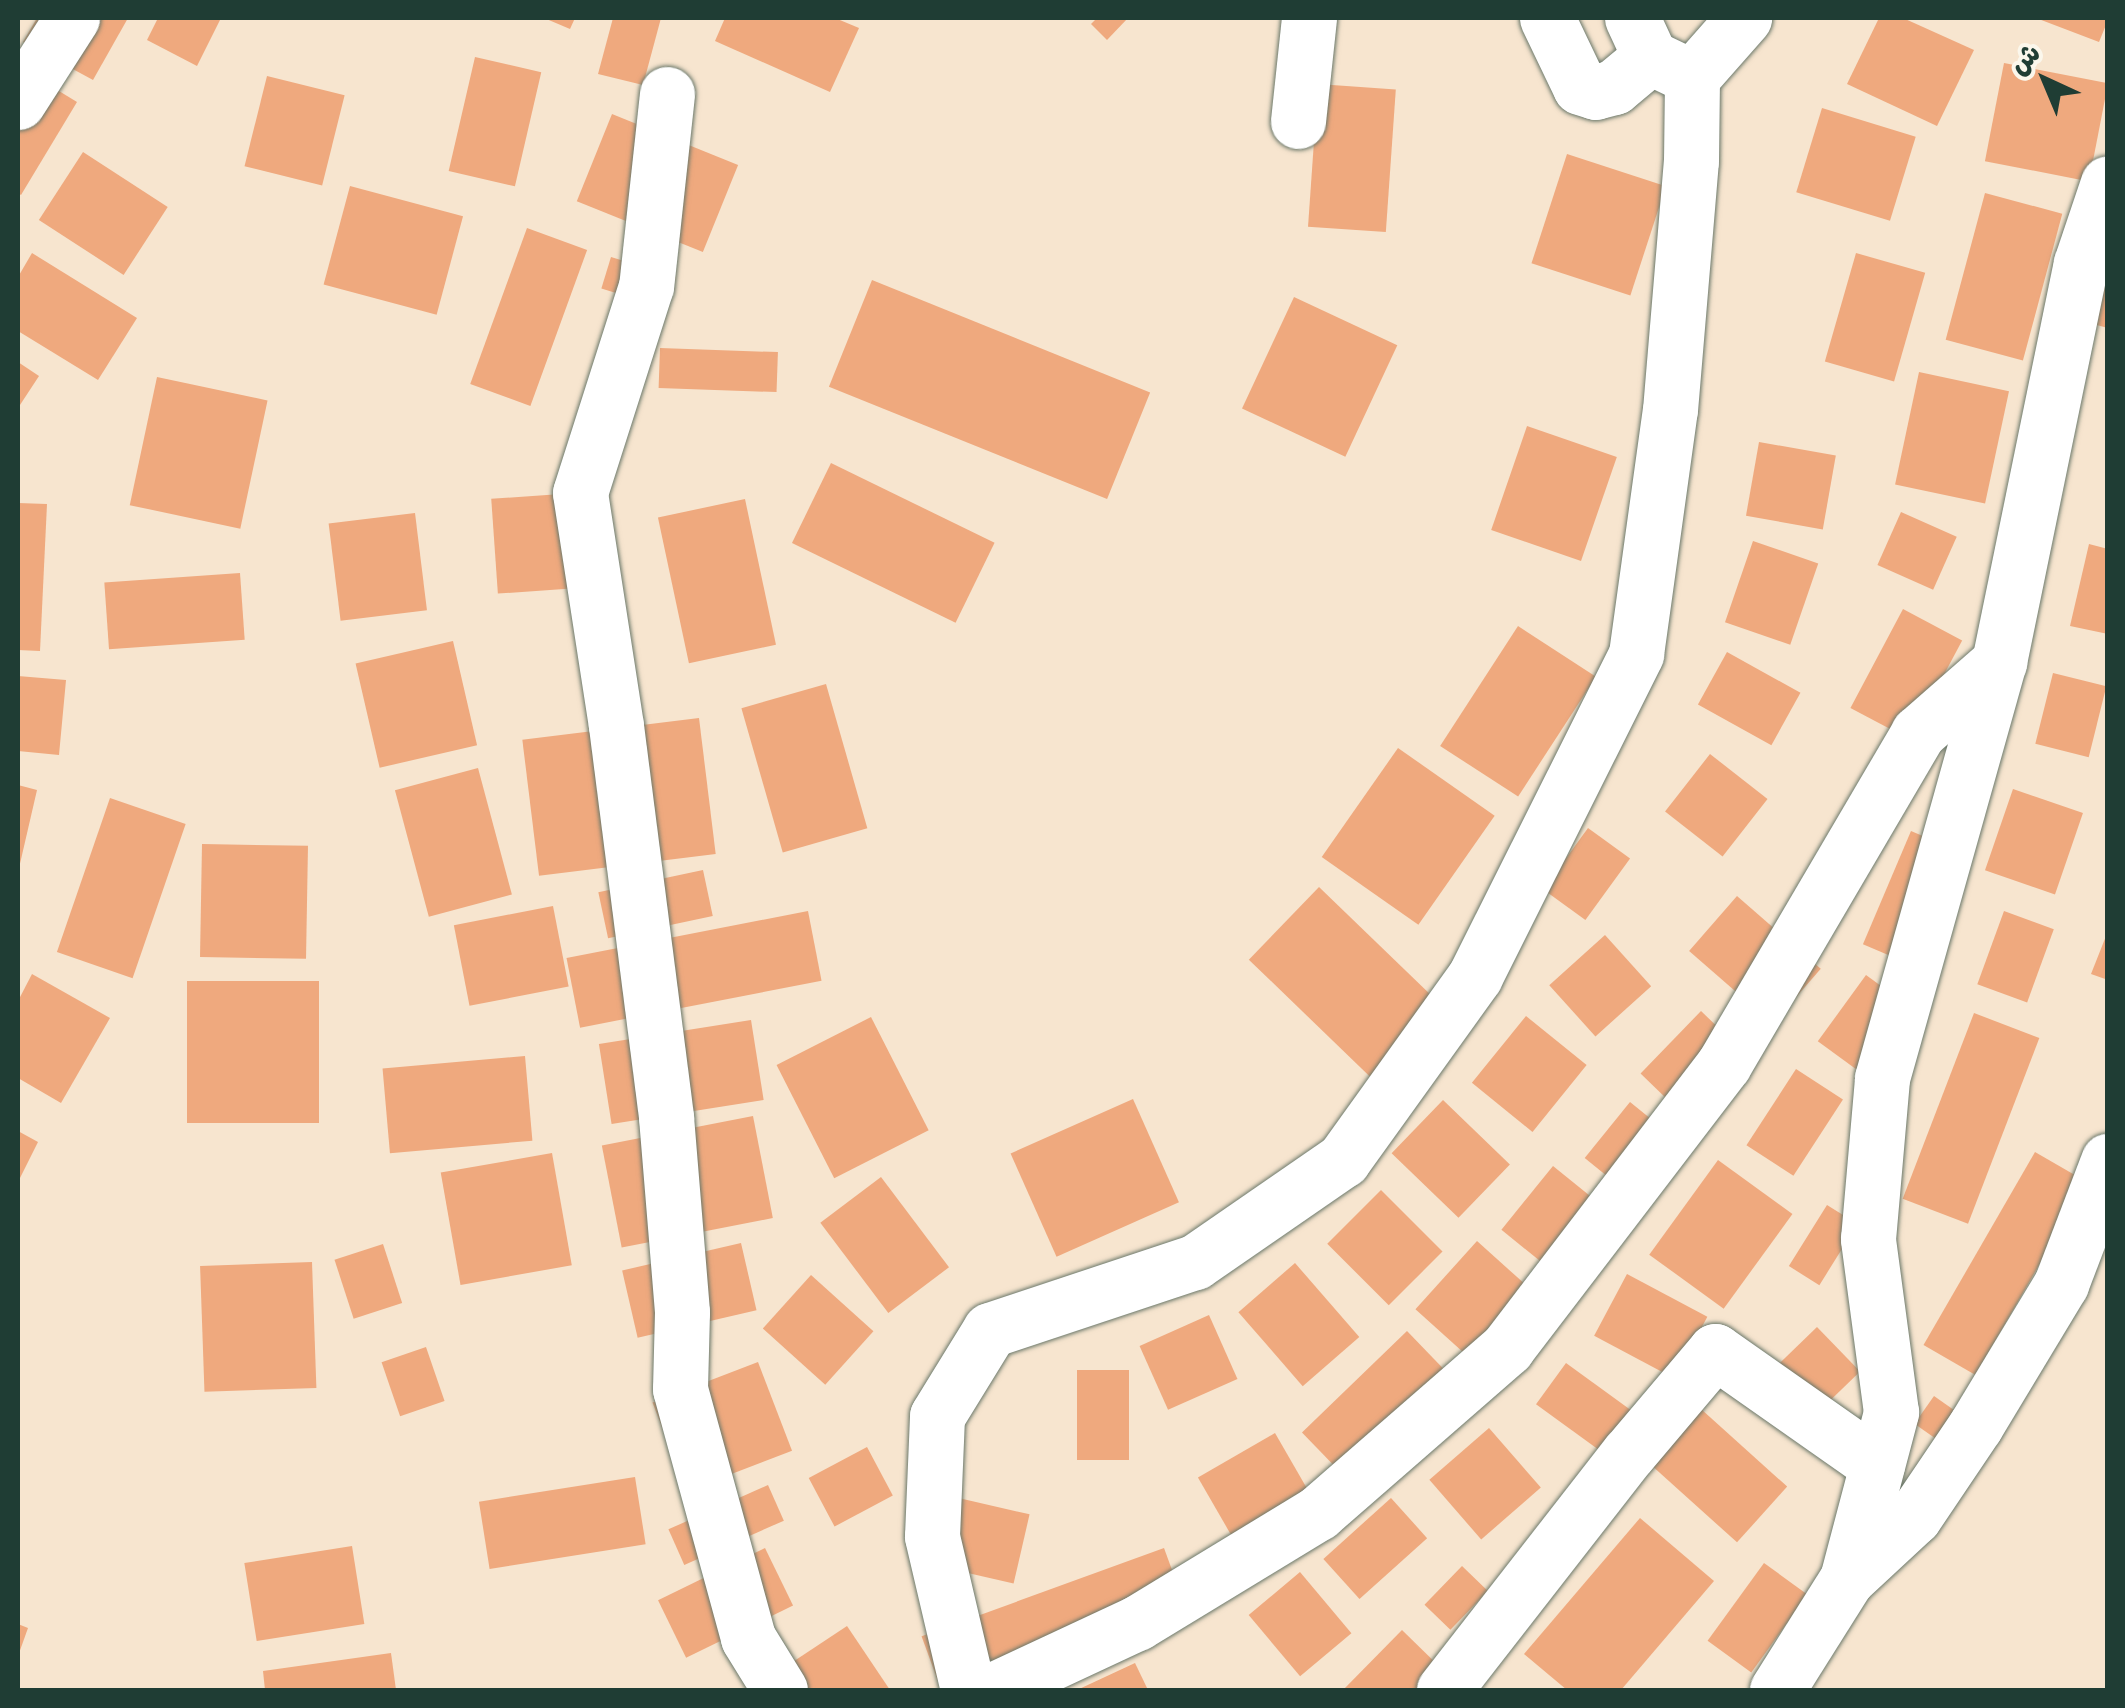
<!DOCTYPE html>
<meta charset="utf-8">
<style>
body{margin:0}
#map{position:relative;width:2125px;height:1708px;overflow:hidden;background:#f7e5cf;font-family:"Patrick Hand","Playpen Sans Arabic",sans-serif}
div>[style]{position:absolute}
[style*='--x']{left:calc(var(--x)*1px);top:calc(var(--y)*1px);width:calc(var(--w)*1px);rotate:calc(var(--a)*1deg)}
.building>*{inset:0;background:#efa97e;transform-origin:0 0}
.roads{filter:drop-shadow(0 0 2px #6b786a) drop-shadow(0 0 2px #6b786a)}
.minor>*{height:55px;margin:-27.5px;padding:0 27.5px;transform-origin:27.5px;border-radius:27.5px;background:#fff}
span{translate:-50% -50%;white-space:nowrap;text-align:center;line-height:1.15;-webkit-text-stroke:8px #fbf7ec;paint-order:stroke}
.frame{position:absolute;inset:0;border:20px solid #1f3d34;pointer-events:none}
.north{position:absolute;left:1995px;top:30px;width:100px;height:100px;-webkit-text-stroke:8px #fbf7ec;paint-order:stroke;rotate:316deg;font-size:28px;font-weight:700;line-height:40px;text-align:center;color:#1f3d34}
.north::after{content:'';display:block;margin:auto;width:35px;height:45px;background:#1f3d34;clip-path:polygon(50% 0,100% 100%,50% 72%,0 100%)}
</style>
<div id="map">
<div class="building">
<div style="clip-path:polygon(37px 18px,128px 18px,93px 80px,23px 42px)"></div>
<div style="clip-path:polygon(158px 18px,221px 18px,197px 66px,147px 40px)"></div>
<div style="clip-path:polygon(544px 18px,575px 18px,570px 29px)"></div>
<div style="clip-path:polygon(613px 18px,661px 18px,643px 85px,598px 74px)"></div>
<div style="clip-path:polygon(725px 18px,835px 18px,859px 28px,830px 92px,715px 41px)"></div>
<div style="clip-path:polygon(1097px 18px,1128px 18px,1107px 40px,1091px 24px)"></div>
<div style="clip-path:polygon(1879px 18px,1903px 18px,1974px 50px,1937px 126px,1847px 84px)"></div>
<div style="clip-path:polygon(2036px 18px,2108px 18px,2108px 20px,2099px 42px)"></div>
<div style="left:475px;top:57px;width:68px;height:117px;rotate:13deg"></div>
<div style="left:2004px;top:63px;width:106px;height:100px;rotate:11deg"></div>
<div style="clip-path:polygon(18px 66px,77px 102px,21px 195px,18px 193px)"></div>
<div style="left:267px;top:76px;width:80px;height:93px;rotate:14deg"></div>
<div style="left:1318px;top:84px;width:78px;height:143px;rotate:4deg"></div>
<div style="left:1822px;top:108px;width:98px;height:88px;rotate:17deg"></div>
<div style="left:612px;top:114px;width:136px;height:94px;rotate:22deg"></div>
<div style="left:83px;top:152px;width:101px;height:81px;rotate:33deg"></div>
<div style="left:1567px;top:154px;width:104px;height:115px;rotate:18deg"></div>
<div style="left:350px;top:186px;width:117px;height:102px;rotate:15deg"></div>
<div style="left:1985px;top:193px;width:80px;height:152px;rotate:15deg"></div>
<div style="left:527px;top:228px;width:64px;height:166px;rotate:20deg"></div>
<div style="clip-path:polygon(32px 253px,137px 318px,98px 380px,18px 331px,18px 277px)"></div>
<div style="left:1856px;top:253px;width:72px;height:113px;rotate:16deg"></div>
<div style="left:611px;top:257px;width:68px;height:33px;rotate:17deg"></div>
<div style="clip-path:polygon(2108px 261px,2108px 328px,2089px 323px)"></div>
<div style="left:872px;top:280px;width:300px;height:115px;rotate:22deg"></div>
<div style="left:1294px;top:297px;width:114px;height:123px;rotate:25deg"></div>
<div style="left:660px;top:348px;width:118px;height:40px;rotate:2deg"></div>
<div style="clip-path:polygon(18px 362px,39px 376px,18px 408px)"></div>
<div style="left:1919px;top:372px;width:92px;height:115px;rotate:12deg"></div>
<div style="left:157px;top:377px;width:113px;height:131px;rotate:12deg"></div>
<div style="left:1527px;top:426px;width:95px;height:110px;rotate:19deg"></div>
<div style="left:1759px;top:442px;width:78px;height:75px;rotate:10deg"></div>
<div style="left:831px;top:463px;width:182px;height:89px;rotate:26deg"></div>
<div style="left:589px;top:492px;width:95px;height:98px;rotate:86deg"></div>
<div style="left:745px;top:499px;width:149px;height:89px;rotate:78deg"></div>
<div style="clip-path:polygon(18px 503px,47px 504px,40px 651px,18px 650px)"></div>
<div style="left:1901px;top:512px;width:61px;height:58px;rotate:24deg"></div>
<div style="left:415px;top:513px;width:98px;height:87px;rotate:83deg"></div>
<div style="left:1753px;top:541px;width:69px;height:86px;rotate:19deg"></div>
<div style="clip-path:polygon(2089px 544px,2108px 549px,2108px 634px,2070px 626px)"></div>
<div style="left:240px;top:573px;width:67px;height:136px;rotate:86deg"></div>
<div style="left:1903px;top:609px;width:67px;height:112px;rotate:28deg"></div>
<div style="left:1518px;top:626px;width:93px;height:143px;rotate:33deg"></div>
<div style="left:453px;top:641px;width:107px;height:100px;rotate:77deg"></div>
<div style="left:1727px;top:652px;width:84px;height:60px;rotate:29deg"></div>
<div style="left:2053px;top:673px;width:55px;height:73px;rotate:14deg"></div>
<div style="clip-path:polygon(18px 676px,66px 680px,59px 755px,18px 751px)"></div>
<div style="left:826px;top:684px;width:150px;height:88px;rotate:74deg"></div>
<div style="left:699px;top:718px;width:137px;height:178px;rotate:83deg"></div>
<div style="left:1398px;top:748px;width:118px;height:133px;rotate:35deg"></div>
<div style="left:1710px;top:754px;width:73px;height:73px;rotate:38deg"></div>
<div style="left:478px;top:768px;width:131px;height:86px;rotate:75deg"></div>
<div style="clip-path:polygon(18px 785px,37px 790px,19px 868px,18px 868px)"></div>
<div style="left:2013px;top:789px;width:74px;height:86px;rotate:19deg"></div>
<div style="left:110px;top:798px;width:80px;height:163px;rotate:19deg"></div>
<div style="left:1588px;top:828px;width:52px;height:76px;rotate:36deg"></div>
<div style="left:1911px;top:831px;width:39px;height:123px;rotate:23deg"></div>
<div style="left:202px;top:844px;width:106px;height:113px;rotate:1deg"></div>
<div style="left:703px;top:870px;width:47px;height:107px;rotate:78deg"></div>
<div style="left:1319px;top:887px;width:175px;height:101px;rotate:44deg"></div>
<div style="left:1737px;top:896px;width:111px;height:73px;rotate:41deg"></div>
<div style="left:553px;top:906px;width:82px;height:101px;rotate:79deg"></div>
<div style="left:808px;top:911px;width:71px;height:246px;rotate:79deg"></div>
<div style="left:2004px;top:911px;width:53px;height:78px;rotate:20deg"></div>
<div style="clip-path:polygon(2108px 931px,2108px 980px,2091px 974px)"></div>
<div style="left:1605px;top:935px;width:69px;height:75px;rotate:48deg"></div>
<div style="clip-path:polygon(32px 974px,110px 1018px,61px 1103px,18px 1078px,18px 1001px)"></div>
<div style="left:1866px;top:975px;width:47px;height:82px;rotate:36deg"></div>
<div style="left:187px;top:981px;width:132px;height:142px"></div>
<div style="left:1701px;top:1011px;width:62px;height:87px;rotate:44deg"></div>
<div style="left:1974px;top:1013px;width:70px;height:199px;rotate:21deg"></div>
<div style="left:1526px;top:1016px;width:78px;height:86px;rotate:39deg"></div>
<div style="left:871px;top:1017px;width:127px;height:106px;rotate:63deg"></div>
<div style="left:751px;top:1020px;width:81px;height:154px;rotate:81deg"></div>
<div style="left:525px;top:1056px;width:85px;height:143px;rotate:85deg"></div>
<div style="left:1796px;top:1069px;width:56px;height:91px;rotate:33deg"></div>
<div style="left:1133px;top:1099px;width:113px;height:134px;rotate:66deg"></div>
<div style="left:1443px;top:1100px;width:93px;height:74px;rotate:44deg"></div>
<div style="left:1630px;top:1102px;width:66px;height:72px;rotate:39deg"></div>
<div style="left:753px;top:1116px;width:104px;height:154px;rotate:79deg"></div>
<div style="clip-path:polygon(18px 1131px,38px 1142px,18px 1182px)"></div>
<div style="left:2035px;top:1152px;width:60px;height:223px;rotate:30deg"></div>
<div style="left:552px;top:1153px;width:114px;height:113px;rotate:80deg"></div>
<div style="left:1718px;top:1160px;width:92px;height:117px;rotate:36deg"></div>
<div style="left:1553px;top:1166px;width:84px;height:82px;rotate:39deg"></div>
<div style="left:881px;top:1177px;width:113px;height:76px;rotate:53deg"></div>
<div style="left:1381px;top:1190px;width:87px;height:76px;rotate:45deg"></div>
<div style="left:1827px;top:1205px;width:36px;height:72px;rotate:32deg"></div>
<div style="left:1477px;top:1241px;width:96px;height:92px;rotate:42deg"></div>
<div style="left:741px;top:1243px;width:69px;height:122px;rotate:77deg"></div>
<div style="left:383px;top:1244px;width:62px;height:51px;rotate:72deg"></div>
<div style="left:312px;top:1262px;width:126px;height:112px;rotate:88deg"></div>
<div style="left:1295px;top:1263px;width:98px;height:75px;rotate:49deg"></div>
<div style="left:1627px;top:1274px;width:91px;height:70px;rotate:28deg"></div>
<div style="left:811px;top:1275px;width:84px;height:72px;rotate:42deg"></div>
<div style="left:1209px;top:1315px;width:70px;height:76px;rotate:66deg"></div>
<div style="left:1817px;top:1327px;width:62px;height:66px;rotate:46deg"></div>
<div style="left:1407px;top:1331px;width:85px;height:146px;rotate:46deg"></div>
<div style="left:426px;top:1347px;width:57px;height:47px;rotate:71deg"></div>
<div style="left:758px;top:1362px;width:95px;height:113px;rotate:69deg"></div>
<div style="left:1566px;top:1363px;width:97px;height:51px;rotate:36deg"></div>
<div style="left:1077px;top:1370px;width:52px;height:90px"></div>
<div style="left:1934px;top:1396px;width:33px;height:34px;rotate:35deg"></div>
<div style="left:1701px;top:1409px;width:116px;height:75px;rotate:42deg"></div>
<div style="left:1489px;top:1428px;width:79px;height:79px;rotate:49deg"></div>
<div style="left:1275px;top:1433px;width:83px;height:89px;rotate:60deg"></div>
<div style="left:867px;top:1447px;width:55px;height:66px;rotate:62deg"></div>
<div style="left:635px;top:1477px;width:68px;height:158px;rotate:81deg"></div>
<div style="left:768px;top:1485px;width:39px;height:109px;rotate:66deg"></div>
<div style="left:937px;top:1493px;width:95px;height:71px;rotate:13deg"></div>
<div style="left:1391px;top:1498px;width:54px;height:91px;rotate:48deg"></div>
<div style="clip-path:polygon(1640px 1518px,1714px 1581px,1621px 1690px,1567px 1690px,1524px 1654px)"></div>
<div style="left:352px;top:1546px;width:79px;height:109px;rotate:81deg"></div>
<div style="left:765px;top:1548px;width:64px;height:119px;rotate:64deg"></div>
<div style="left:1164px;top:1548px;width:48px;height:258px;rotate:70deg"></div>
<div style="left:1764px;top:1563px;width:54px;height:96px;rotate:36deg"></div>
<div style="left:1462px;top:1566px;width:36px;height:54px;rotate:44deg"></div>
<div style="left:1300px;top:1572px;width:80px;height:67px;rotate:50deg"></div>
<div style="clip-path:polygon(18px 1624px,28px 1628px,18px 1656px)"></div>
<div style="clip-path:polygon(847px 1626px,890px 1690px,775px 1690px,767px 1679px)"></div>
<div style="clip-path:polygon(1402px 1630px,1446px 1673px,1428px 1690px,1343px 1690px)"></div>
<div style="clip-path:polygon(391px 1653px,396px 1690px,265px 1690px,263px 1671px)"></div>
<div style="clip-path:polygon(1135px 1663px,1148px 1690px,1077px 1690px)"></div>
</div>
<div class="roads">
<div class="minor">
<div style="--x:1547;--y:18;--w:76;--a:64.4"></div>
<div style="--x:1580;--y:87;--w:16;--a:18"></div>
<div style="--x:1595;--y:92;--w:20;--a:-15"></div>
<div style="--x:1614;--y:87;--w:47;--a:-39.8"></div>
<div style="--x:1632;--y:18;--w:43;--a:65.2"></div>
<div style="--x:1650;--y:57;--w:47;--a:25.5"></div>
<div style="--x:1692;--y:77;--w:79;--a:-48.6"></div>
<div style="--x:667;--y:94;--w:193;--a:96.2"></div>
<div style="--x:646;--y:286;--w:217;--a:107.7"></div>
<div style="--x:580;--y:493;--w:236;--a:81.2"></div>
<div style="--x:616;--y:726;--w:394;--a:82.7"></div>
<div style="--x:666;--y:1117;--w:196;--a:85.3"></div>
<div style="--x:682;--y:1312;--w:77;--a:91.5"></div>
<div style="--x:680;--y:1389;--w:258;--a:74.7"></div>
<div style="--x:748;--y:1638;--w:61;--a:58.4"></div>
<div style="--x:18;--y:102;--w:100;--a:-57.3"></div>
<div style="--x:1298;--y:121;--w:104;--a:-83.9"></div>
<div style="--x:1847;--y:1579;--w:91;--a:-42.8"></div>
<div style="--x:1914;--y:1517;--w:111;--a:-56"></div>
<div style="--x:1976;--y:1425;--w:165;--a:-58.9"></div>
<div style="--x:2061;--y:1284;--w:132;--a:-69.1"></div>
<div style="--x:968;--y:1690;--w:158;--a:-103.2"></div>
<div style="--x:932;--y:1536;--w:120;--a:-87.6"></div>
<div style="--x:937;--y:1416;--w:101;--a:-58.4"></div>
<div style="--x:990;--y:1330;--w:216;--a:-18.4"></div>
<div style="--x:1195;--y:1262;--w:180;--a:-34.6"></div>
<div style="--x:1343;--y:1160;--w:226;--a:-54.3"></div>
<div style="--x:1475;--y:976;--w:360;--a:-63.4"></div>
<div style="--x:1636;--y:654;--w:246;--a:-82.1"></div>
<div style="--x:1670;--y:410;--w:250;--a:-85.2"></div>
<div style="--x:1691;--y:161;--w:84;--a:-89.3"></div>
<div style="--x:993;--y:1690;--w:159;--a:-25"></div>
<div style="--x:1137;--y:1623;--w:212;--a:-31.3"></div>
<div style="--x:1318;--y:1513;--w:251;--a:-41.1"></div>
<div style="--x:1507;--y:1348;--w:357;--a:-52.6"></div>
<div style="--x:1724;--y:1064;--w:384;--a:-59.6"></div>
<div style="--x:1918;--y:733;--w:108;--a:-41.2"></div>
<div style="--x:1444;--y:1690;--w:299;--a:-52.1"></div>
<div style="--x:1628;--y:1454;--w:135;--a:-49.8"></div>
<div style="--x:1715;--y:1351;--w:198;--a:35.1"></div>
<div style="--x:1777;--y:1690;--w:131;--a:-57.8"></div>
<div style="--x:1847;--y:1579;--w:173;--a:-75.2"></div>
<div style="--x:1891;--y:1412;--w:175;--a:-97.6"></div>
<div style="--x:1868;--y:1239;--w:162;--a:-85"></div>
<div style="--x:1882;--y:1078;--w:432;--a:-74.3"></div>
<div style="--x:1999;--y:662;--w:407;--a:-78.4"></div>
<div style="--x:2081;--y:263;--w:84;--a:-71.4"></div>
</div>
</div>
<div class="frame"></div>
<div class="north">ش</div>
</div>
